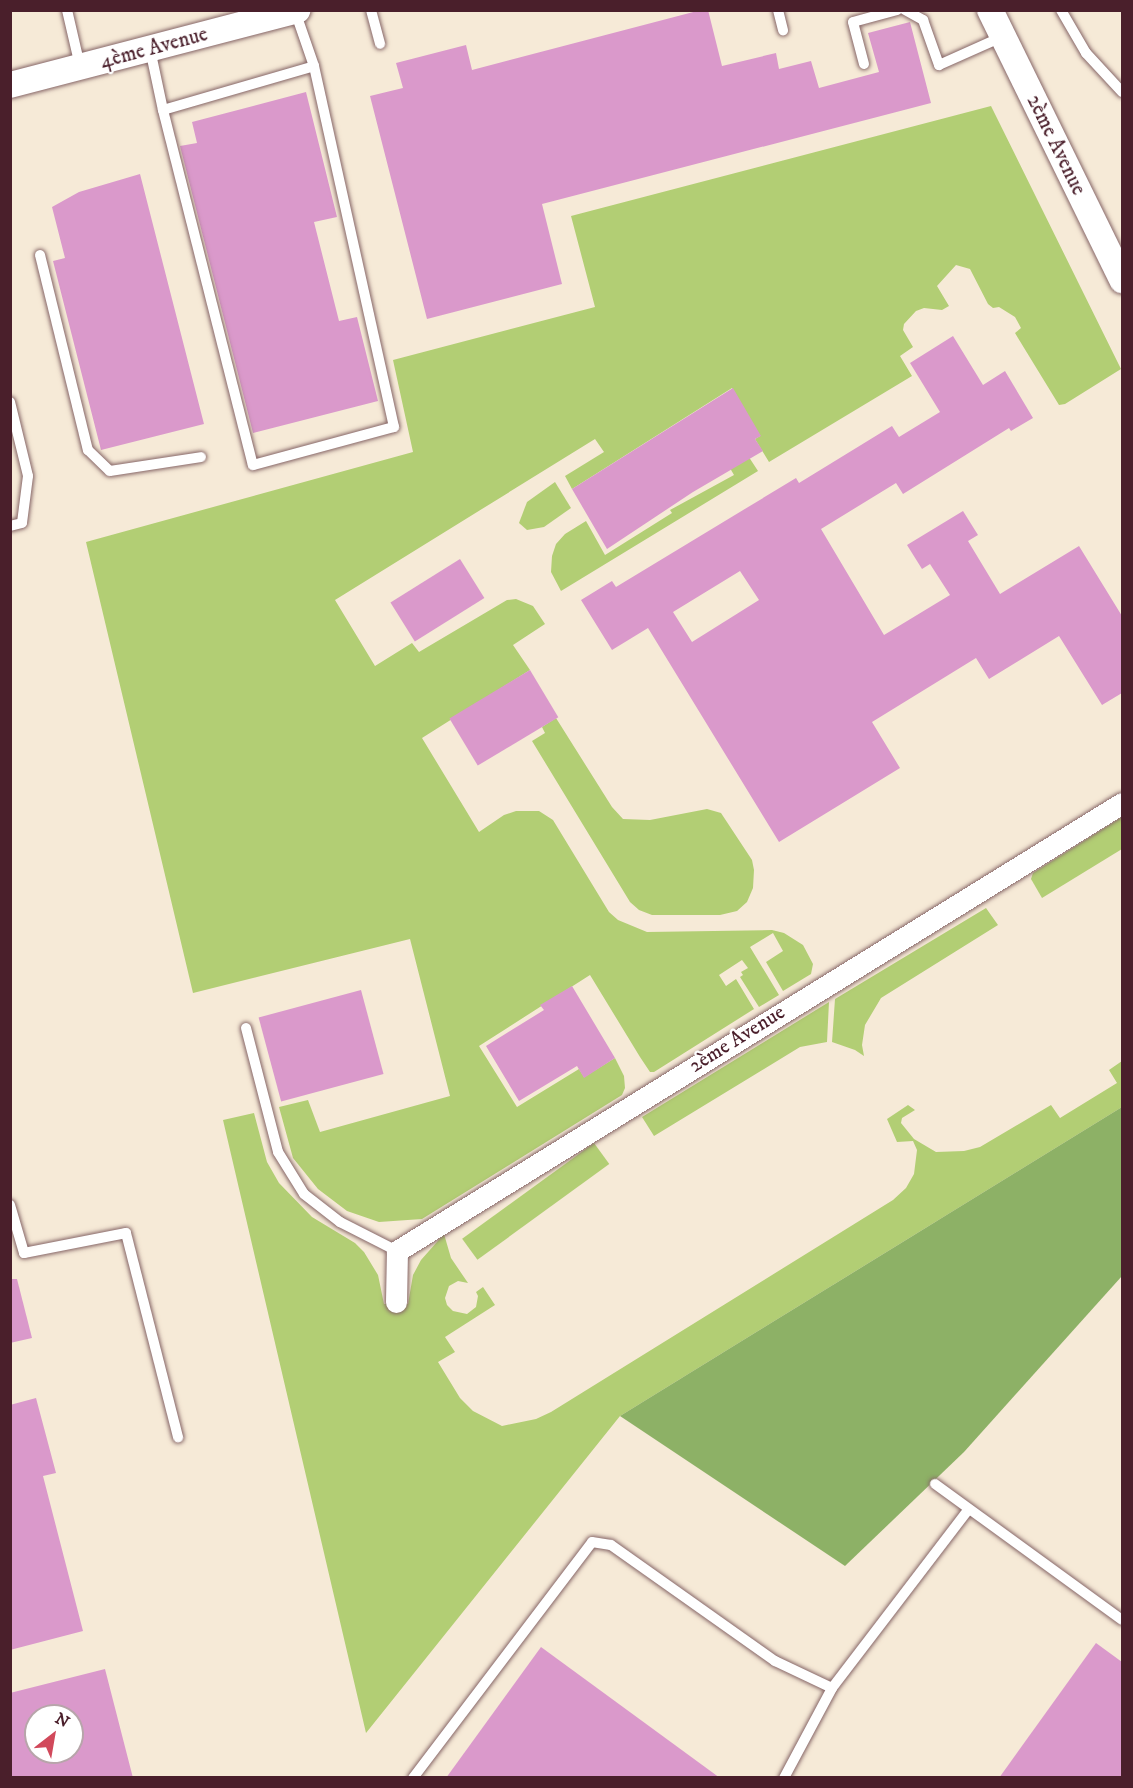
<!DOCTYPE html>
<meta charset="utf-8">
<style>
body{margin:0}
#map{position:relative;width:1133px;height:1788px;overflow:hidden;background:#f6ead7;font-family:"IM FELL DW Pica",serif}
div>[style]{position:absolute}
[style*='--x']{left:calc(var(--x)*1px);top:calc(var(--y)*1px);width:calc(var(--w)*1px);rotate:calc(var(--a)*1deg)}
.green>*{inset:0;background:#b2ce74;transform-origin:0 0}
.forest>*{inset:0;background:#8db166}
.building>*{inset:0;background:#da99cb;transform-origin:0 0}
.roads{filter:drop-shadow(0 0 2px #866667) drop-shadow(0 0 2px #866667)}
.service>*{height:10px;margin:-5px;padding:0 5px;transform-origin:5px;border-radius:5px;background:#fff}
.minor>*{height:21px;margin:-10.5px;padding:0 10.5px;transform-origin:10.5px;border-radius:10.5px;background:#fff}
.tertiary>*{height:26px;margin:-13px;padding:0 13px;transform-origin:13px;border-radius:13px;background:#fff}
span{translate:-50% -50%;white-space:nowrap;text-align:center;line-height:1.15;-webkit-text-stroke:4.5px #fff;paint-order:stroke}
.street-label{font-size:21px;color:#4a1f2b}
.frame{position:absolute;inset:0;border:12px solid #4a1f2b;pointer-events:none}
.north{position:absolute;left:24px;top:1704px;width:60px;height:60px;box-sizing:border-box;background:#fff;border:2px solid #b7a5aa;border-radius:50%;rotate:31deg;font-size:16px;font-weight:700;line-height:24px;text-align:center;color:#4a1f2b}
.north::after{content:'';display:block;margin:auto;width:21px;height:27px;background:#d1495b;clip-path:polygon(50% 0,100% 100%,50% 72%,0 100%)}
</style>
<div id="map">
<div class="green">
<div style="clip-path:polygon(991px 106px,1121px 369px,1065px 404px,1059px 405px,1015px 333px,1021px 328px,1015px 317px,999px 307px,993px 308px,988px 304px,970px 269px,956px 265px,937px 286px,949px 306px,942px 310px,924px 308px,916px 311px,904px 324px,903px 330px,913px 347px,900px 356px,912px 376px,769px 462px,755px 439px,760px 436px,732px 388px,572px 489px,565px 476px,604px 452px,595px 439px,335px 600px,375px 666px,412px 643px,419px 652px,507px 600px,516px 599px,533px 606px,545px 624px,513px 645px,530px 670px,422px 738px,479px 832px,504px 815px,516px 811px,539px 811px,553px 820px,609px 912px,618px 920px,647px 932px,772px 930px,784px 933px,803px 945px,813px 964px,811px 974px,783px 991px,766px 962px,783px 951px,773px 933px,750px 947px,779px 995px,759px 1007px,740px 977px,743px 975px,741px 972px,748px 968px,742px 960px,719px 975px,726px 986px,736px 979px,754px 1009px,654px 1072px,650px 1072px,640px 1057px,590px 975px,479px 1046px,517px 1107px,579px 1069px,584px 1077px,615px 1058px,624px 1076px,625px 1088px,622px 1095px,422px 1219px,379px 1222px,347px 1211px,318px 1189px,293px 1158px,279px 1107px,308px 1100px,320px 1132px,450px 1096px,410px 939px,193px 993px,86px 542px,413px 452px,393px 360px,595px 307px,571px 216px)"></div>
<div style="clip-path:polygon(741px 445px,758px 471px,561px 591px,551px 572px,552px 556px,556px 544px,565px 534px,586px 521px,605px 555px,672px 513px,670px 510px,734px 475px,723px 456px)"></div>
<div style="clip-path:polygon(555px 482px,571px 508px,544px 527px,527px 530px,519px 523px,527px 502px)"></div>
<div style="clip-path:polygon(556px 718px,612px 807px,623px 819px,650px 820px,707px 809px,721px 813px,752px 860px,754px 870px,753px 888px,747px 902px,737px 911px,720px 915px,652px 915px,639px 910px,630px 902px,532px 741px,545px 733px,542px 727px)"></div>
<div style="clip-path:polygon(1122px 817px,1122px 849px,1042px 898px,1031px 879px,1033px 873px)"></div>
<div style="clip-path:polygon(986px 908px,998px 925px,881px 998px,865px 1025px,862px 1045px,864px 1056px,855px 1050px,832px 1042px,835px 999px)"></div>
<div style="clip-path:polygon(829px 1002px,827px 1042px,800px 1047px,654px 1136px,642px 1117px)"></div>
<div style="clip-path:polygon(1122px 1061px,1122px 1107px,620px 1416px,366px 1733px,223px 1120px,254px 1113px,267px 1162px,279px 1183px,312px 1217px,355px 1243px,364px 1252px,378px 1275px,384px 1304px,408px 1304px,413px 1275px,421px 1260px,444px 1234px,451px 1258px,468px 1283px,458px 1281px,449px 1286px,445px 1298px,447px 1305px,453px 1311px,467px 1314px,476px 1307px,478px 1296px,476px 1292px,483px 1287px,495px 1305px,445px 1337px,455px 1352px,438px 1362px,460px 1398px,473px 1411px,502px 1426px,536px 1419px,551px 1412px,893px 1200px,906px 1188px,914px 1174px,917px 1150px,913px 1141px,897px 1142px,887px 1119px,908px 1105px,915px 1110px,902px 1118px,901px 1123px,914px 1139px,936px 1152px,964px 1151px,980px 1147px,1051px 1105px,1060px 1118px,1117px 1083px,1109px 1070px)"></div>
<div style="left:594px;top:1143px;width:26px;height:163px;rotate:54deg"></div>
</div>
<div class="forest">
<div style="clip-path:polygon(1122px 1107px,1122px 1276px,964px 1452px,845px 1566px,620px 1416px)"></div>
</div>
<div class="building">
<div style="clip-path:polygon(701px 10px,708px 10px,722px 66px,776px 53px,779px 69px,811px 61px,819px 88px,879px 72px,868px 33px,910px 22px,931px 103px,542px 204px,562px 284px,427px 319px,370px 96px,403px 88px,396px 63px,466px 45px,472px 70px)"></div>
<div style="clip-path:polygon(306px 92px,337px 217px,314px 222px,339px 321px,357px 317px,378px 401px,253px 433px,180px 146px,197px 143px,192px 122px)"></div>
<div style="clip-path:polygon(140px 174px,204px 424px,101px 450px,53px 261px,65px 258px,52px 207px,79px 192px)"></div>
<div style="clip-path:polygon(evenodd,953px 336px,983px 385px,1005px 371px,1033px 418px,1011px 431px,1009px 428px,903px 494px,896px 483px,821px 529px,884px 635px,950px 595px,930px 564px,922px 569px,907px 545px,963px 511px,978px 535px,968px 541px,1000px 594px,1079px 546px,1122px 616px,1122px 693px,1102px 705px,1059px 636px,989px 679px,976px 658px,872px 722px,900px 768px,779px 842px,648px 628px,612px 650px,581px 600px,612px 581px,616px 587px,796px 478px,799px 483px,892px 426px,899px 437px,940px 412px,910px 363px,953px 336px,740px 571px,759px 600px,692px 642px,673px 612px,740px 571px)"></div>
<div style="clip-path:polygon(733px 388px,761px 436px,755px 439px,763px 451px,693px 492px,607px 549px,572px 489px)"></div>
<div style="left:460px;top:559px;width:46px;height:82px;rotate:58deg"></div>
<div style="left:530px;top:670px;width:55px;height:94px;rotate:59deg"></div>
<div style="clip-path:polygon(572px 986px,615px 1058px,584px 1078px,577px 1066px,519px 1101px,486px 1046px,544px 1010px,540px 1005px)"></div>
<div style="left:361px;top:990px;width:87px;height:106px;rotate:75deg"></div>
<div style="clip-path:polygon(10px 1279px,17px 1279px,32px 1338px,10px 1343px)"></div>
<div style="clip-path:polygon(36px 1398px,56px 1473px,43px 1476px,83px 1631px,10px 1650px,10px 1405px)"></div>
<div style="clip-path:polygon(1096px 1643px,1122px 1662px,1122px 1778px,999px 1778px)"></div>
<div style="clip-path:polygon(541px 1647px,720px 1778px,446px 1778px)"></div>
<div style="clip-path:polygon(evenodd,105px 1669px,133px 1778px,10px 1778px,10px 1693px,105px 1669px,36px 1716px,72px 1716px,72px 1752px,36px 1752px,36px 1716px)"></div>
</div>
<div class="roads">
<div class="service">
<div style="--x:67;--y:10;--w:57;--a:76.9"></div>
<div style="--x:371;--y:10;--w:35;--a:75"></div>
<div style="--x:778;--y:10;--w:21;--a:76"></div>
<div style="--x:905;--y:10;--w:21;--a:29"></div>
<div style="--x:923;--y:20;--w:48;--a:70.4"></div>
<div style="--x:939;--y:65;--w:69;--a:-24"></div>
<div style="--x:1061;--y:10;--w:50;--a:59.8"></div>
<div style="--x:1086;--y:53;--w:53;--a:47.3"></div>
<div style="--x:150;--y:49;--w:62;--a:78"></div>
<div style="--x:163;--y:110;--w:366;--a:75.8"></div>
<div style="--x:253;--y:465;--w:146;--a:-15.1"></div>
<div style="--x:394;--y:427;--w:370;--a:-102.5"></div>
<div style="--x:314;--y:66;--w:58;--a:-109.1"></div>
<div style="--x:864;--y:64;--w:43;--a:-104.7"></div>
<div style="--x:853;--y:22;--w:46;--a:-15.3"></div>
<div style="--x:163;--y:110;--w:157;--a:-16.2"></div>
<div style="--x:40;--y:255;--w:201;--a:76.2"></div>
<div style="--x:88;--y:450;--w:30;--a:44"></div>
<div style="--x:110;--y:471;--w:92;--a:-8.7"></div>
<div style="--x:10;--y:402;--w:76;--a:76.3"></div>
<div style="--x:28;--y:476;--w:47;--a:97.3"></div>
<div style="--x:22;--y:523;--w:12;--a:166"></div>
<div style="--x:246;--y:1028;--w:128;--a:75.5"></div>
<div style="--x:278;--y:1152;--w:49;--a:58.2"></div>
<div style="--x:304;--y:1194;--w:46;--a:37.9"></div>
<div style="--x:340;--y:1222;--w:64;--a:27"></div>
<div style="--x:10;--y:1205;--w:50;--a:73.7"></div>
<div style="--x:24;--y:1253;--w:104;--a:-11.1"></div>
<div style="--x:126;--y:1233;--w:211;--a:75.7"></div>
<div style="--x:935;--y:1484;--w:231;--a:36"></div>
<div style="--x:413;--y:1778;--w:296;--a:-52.8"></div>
<div style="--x:592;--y:1542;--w:19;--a:9"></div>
<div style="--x:611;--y:1545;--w:201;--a:35.3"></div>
<div style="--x:775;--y:1661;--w:63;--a:25.3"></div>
<div style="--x:784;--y:1778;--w:102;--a:-61.9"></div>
<div style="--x:832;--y:1688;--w:225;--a:-52.6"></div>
</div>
<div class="minor">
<div style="--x:396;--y:1302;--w:51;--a:-88.9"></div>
<div style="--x:397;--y:1251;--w:852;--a:-31.71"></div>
</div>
<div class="tertiary">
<div style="--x:990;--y:10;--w:301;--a:63.9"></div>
<div style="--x:10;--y:85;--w:297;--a:-14.6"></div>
</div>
</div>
<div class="street-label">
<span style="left:154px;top:48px;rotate:-15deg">4ème Avenue</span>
<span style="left:1056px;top:145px;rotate:64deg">2ème Avenue</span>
<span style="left:737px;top:1039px;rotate:-32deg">2ème Avenue</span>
</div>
<div class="frame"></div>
<div class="north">N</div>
</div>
